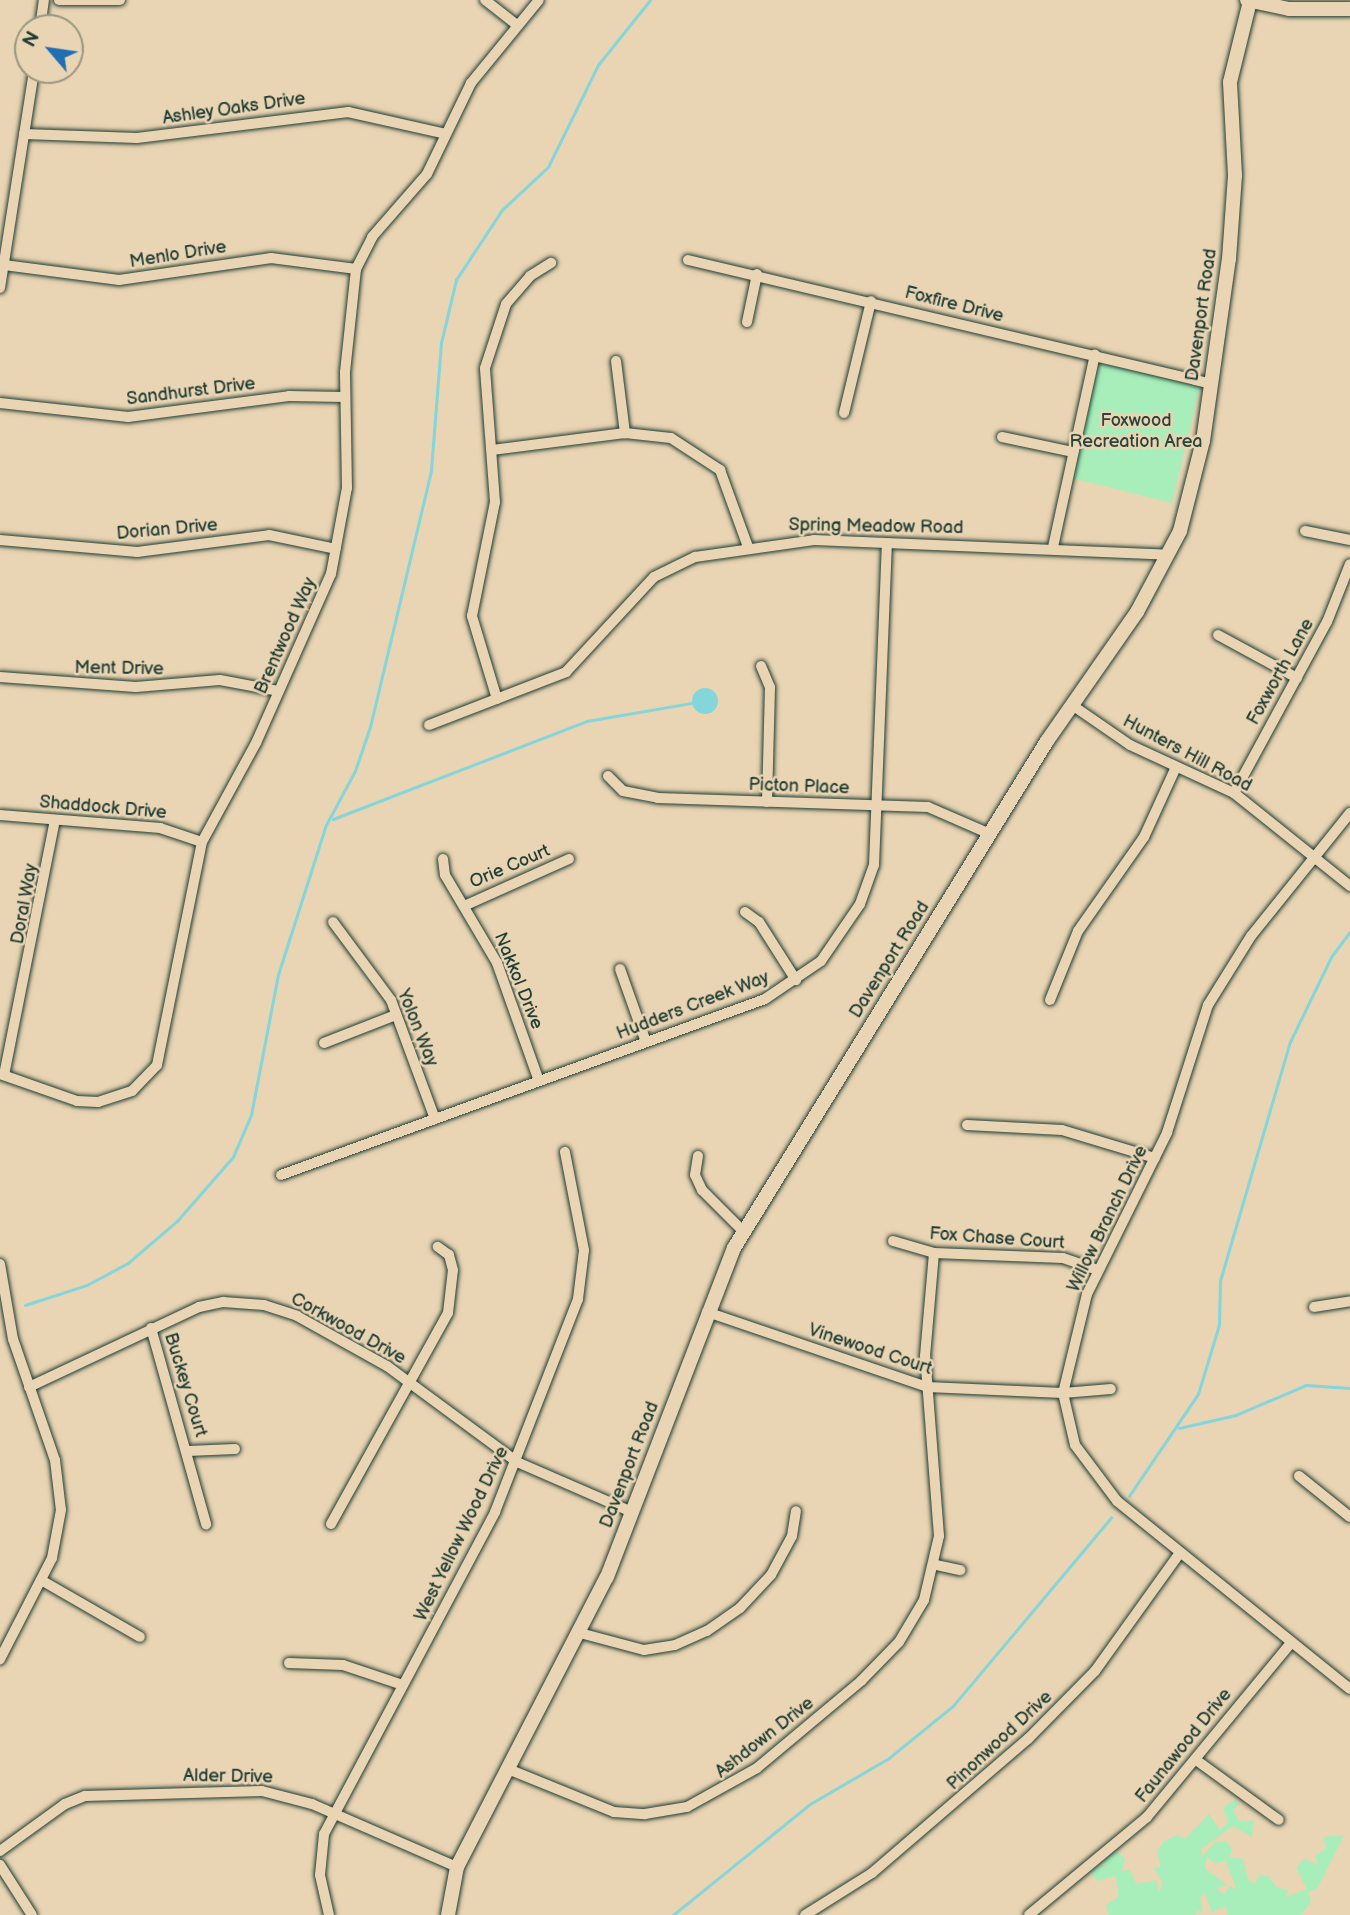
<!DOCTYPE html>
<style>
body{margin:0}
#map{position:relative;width:1350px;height:1915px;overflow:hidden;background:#e9d4b3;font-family:"Balsamiq Sans",sans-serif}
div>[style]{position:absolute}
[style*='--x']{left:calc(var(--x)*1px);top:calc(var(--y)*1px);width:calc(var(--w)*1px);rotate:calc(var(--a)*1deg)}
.green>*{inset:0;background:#a7eeba}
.water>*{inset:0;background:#84d6da}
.round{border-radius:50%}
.stream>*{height:2.5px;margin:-1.25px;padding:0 1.25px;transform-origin:1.25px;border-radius:1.25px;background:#84d6da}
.roads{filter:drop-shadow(0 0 2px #1f3d34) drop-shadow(0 0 2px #1f3d34)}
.street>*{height:10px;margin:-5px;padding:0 5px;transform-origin:5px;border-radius:5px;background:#e9d4b3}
.secondary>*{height:14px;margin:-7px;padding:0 7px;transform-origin:7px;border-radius:7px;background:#e9d4b3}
span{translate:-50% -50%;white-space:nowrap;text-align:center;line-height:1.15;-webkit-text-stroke:5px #e9d4b3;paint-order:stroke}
.street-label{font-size:18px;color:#1f3d34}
.park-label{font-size:18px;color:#26463b}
.north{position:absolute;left:14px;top:14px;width:70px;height:70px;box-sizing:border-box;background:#e9d4b3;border:2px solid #989880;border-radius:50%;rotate:299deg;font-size:19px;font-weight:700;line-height:28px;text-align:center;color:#1f3d34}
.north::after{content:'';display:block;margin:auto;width:24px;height:32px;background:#1f6fb2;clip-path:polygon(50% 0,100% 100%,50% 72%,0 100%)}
</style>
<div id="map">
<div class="green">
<div style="clip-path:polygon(1105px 363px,1200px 386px,1172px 503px,1072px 478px,1097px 366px)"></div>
<div style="clip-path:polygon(evenodd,1235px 1799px,1239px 1804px,1233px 1810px,1240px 1822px,1254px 1820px,1252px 1837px,1233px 1826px,1201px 1849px,1202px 1857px,1215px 1842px,1225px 1841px,1232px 1847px,1230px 1857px,1243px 1859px,1248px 1879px,1255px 1884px,1259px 1875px,1270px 1877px,1276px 1887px,1288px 1890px,1286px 1897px,1307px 1889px,1296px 1868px,1304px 1859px,1319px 1865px,1315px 1856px,1326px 1848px,1323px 1837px,1344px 1835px,1317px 1889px,1308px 1892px,1311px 1902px,1301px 1915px,1227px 1915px,1226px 1906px,1212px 1912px,1205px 1893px,1200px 1898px,1203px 1913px,1197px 1910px,1196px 1915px,1109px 1915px,1106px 1905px,1119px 1896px,1115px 1876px,1097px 1881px,1089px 1869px,1105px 1865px,1103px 1858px,1117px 1851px,1125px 1859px,1122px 1871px,1130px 1870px,1136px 1884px,1156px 1880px,1159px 1893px,1163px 1882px,1153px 1867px,1161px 1868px,1157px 1851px,1165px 1841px,1177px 1835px,1185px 1839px,1209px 1814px,1220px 1830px,1228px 1822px,1223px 1808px,1235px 1799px,1207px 1857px,1215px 1864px,1225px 1860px,1237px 1890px,1230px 1886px,1224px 1895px,1216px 1888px,1227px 1885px,1205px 1868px,1207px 1857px)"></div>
</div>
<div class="water">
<div class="round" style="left:692px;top:688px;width:26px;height:26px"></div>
</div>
<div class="stream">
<div style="--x:333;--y:819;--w:272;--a:-21.1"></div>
<div style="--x:587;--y:721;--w:106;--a:-9.8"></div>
<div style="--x:25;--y:1305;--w:65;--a:-17.9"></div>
<div style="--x:87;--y:1285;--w:47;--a:-28.2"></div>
<div style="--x:128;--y:1263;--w:65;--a:-40.6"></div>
<div style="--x:177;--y:1221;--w:85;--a:-48.8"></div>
<div style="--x:233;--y:1157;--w:46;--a:-66.8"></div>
<div style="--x:251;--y:1115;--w:143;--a:-79.1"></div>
<div style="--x:278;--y:975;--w:157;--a:-72.3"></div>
<div style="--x:326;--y:825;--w:61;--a:-61.8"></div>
<div style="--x:355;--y:771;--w:46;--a:-71.2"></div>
<div style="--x:370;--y:727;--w:264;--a:-76.6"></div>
<div style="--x:431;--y:470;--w:127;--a:-85.5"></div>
<div style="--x:441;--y:343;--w:65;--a:-76.6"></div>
<div style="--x:456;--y:280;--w:84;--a:-56.7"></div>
<div style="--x:502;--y:210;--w:63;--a:-43.1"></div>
<div style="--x:548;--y:167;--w:114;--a:-63.9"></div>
<div style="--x:598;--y:65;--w:83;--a:-51.3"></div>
<div style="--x:1179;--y:1428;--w:58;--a:-12.8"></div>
<div style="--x:1236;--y:1415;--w:76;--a:-23.2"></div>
<div style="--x:1306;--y:1385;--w:44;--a:3.9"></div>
<div style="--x:1129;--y:1496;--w:123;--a:-55.9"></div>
<div style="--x:1198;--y:1394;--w:72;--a:-73.1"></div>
<div style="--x:1219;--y:1325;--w:44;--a:-88.7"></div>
<div style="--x:1220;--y:1281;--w:249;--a:-73.7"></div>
<div style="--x:1290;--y:1042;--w:94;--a:-64.2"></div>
<div style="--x:1331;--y:957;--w:31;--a:-53"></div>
<div style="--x:673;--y:1915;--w:176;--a:-39"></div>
<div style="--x:810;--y:1804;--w:91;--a:-30.2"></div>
<div style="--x:889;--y:1758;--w:82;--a:-39.1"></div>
<div style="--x:953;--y:1706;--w:246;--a:-50"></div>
</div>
<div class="roads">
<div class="street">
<div style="--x:59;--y:0;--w:61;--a:0"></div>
<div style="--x:485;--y:0;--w:41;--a:38"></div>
<div style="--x:40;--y:28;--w:28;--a:-82"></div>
<div style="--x:24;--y:134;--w:113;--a:2"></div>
<div style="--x:137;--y:138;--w:213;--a:-7"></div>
<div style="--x:348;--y:112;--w:100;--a:12.7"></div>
<div style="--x:688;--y:260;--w:538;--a:13.31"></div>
<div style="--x:4;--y:265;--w:116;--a:7.4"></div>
<div style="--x:119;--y:280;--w:154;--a:-8.2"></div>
<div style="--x:271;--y:258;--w:86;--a:7.4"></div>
<div style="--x:0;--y:288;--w:221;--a:-81.1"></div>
<div style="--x:747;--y:322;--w:49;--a:-78.2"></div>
<div style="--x:616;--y:361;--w:73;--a:82.9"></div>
<div style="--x:0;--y:403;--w:129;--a:6.2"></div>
<div style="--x:128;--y:417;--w:162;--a:-7.4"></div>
<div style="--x:289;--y:396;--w:55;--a:1"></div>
<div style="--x:844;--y:413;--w:115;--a:-76.4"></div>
<div style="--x:1002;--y:437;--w:73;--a:11.9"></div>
<div style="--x:492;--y:450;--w:134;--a:-7.3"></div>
<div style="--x:625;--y:433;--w:46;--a:6.2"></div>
<div style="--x:671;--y:438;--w:59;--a:33.1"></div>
<div style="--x:720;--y:470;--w:82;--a:70"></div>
<div style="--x:1305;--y:531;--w:46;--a:11.3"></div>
<div style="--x:0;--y:540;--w:138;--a:5"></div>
<div style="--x:137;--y:552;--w:133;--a:-7.3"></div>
<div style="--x:269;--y:535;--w:68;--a:11.8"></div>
<div style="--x:1053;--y:547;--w:197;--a:-77.7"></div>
<div style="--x:1218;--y:635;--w:90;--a:28.6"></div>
<div style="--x:761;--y:666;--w:23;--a:67"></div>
<div style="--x:770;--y:687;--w:115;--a:91.5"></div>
<div style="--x:0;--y:677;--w:136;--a:4.2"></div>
<div style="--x:136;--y:687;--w:84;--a:-4.8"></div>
<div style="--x:220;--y:680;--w:59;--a:10.7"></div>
<div style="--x:497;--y:699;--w:87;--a:-106.8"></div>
<div style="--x:472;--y:616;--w:116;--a:-78.6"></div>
<div style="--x:495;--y:502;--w:134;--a:-94.3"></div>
<div style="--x:485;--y:368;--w:67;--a:-71.8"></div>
<div style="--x:506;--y:304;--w:37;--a:-49"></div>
<div style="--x:530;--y:276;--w:25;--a:-32"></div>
<div style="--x:1072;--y:705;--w:70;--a:34.6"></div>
<div style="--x:1130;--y:745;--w:115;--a:24.8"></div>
<div style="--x:1234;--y:793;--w:149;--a:38.7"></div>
<div style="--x:429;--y:725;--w:147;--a:-21.1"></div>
<div style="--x:566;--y:672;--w:129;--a:-47.2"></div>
<div style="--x:654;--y:577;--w:46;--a:-26"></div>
<div style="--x:695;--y:557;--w:120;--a:-8.1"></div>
<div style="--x:814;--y:540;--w:355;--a:2.4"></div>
<div style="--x:608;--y:776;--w:21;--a:45"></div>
<div style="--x:623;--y:791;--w:36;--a:11"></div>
<div style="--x:658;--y:798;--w:270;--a:1.9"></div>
<div style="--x:928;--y:807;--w:68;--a:23.5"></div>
<div style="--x:1234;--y:793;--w:195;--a:-61.5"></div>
<div style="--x:1327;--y:622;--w:62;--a:-68.4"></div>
<div style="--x:1350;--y:813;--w:158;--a:128.8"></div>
<div style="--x:1251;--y:936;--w:81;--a:121.9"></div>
<div style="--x:1208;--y:1005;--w:134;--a:107.8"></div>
<div style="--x:1167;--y:1133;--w:180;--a:116.4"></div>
<div style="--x:1087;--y:1294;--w:102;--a:103.6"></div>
<div style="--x:1063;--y:1393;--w:53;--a:77"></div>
<div style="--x:1075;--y:1445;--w:70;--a:53.1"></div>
<div style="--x:1117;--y:1501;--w:299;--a:38.9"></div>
<div style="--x:0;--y:815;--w:161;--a:4.6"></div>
<div style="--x:160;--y:828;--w:44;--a:18.4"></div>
<div style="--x:443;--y:859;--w:16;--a:83"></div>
<div style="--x:445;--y:875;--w:102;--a:59.4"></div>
<div style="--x:497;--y:963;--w:125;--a:70.4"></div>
<div style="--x:464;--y:906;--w:115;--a:-24.1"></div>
<div style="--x:745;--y:912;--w:17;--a:36"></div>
<div style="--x:759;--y:922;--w:69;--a:57.5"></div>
<div style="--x:333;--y:922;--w:97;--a:53.4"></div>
<div style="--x:391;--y:1000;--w:127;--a:69.7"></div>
<div style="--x:620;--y:969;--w:77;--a:70.4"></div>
<div style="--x:1050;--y:1000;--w:74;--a:-67.9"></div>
<div style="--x:1078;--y:931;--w:115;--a:-54.9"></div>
<div style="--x:1144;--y:837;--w:77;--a:-65.4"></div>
<div style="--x:324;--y:1043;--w:77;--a:-21.3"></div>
<div style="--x:0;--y:1074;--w:82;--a:19.3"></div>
<div style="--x:77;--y:1101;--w:21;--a:3"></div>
<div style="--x:98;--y:1102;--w:36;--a:-18"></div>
<div style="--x:132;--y:1091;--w:36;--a:-46"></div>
<div style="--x:157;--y:1065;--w:227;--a:-78.6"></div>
<div style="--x:202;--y:842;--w:113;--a:-61.4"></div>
<div style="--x:256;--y:743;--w:185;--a:-66.1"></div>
<div style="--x:331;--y:574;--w:87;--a:-79.5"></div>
<div style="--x:347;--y:488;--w:116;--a:-91"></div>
<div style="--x:345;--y:372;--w:104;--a:-83.9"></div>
<div style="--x:356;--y:269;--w:36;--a:-63"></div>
<div style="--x:372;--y:237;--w:84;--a:-48.9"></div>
<div style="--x:427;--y:174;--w:101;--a:-64.2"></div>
<div style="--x:471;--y:83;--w:107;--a:-50.7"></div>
<div style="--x:4;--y:1075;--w:260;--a:-78.7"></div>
<div style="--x:967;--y:1125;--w:95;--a:3"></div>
<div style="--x:1062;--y:1130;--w:97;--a:16.8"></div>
<div style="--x:698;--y:1156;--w:19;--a:99"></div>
<div style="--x:695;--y:1175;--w:17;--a:65"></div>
<div style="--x:702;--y:1190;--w:59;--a:45"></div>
<div style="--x:281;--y:1175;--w:515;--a:-19.98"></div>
<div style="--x:765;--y:999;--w:68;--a:-34.2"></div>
<div style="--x:821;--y:961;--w:69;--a:-55.6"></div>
<div style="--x:860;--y:904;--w:41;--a:-70.3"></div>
<div style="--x:874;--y:865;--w:322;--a:-87.7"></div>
<div style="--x:893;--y:1241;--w:43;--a:16.3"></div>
<div style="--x:934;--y:1253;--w:129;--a:2.2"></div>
<div style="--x:1063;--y:1258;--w:36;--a:19"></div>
<div style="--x:0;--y:1264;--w:76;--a:80.2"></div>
<div style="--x:13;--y:1339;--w:128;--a:70.9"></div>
<div style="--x:55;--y:1460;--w:50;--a:83.2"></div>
<div style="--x:61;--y:1510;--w:49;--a:100.6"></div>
<div style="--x:52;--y:1558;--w:114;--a:117.2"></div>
<div style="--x:1314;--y:1307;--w:36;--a:-9"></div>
<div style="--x:707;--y:1312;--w:232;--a:18.8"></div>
<div style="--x:927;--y:1387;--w:136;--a:2.5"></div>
<div style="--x:1063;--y:1393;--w:48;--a:-4.8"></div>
<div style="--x:151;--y:1328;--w:204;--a:74.3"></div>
<div style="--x:29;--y:1387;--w:188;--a:-25.2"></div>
<div style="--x:199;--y:1307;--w:25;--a:-12"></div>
<div style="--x:223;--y:1302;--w:41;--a:4.2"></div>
<div style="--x:264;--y:1305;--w:35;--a:18"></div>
<div style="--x:297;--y:1316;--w:103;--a:29.1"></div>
<div style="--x:387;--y:1366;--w:162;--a:36.4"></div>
<div style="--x:517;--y:1462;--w:125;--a:23.5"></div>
<div style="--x:188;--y:1451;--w:47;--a:-2.4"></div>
<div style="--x:1299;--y:1476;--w:65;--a:38.8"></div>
<div style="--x:331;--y:1524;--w:241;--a:-61"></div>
<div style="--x:448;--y:1313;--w:43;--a:-83.4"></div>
<div style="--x:453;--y:1270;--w:16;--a:-105"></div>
<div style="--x:449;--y:1255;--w:14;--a:-144"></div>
<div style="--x:936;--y:1565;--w:25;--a:12"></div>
<div style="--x:41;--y:1580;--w:114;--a:29.9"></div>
<div style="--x:580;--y:1633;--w:66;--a:14.9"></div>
<div style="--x:644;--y:1650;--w:31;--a:-9"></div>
<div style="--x:675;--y:1645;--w:35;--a:-24"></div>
<div style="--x:707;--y:1631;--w:40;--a:-34.9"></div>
<div style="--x:740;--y:1608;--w:45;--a:-46.8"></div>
<div style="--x:771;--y:1575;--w:44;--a:-61.7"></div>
<div style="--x:792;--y:1536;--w:25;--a:-81"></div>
<div style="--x:289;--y:1663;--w:54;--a:2.1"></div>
<div style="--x:343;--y:1665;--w:63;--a:18.4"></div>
<div style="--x:1196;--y:1760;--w:102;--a:35.9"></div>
<div style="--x:508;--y:1769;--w:114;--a:22.1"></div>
<div style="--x:614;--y:1812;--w:31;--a:4"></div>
<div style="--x:645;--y:1814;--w:43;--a:-9.5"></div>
<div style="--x:687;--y:1807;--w:80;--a:-29.1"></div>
<div style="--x:757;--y:1768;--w:136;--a:-39.9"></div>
<div style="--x:861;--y:1681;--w:54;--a:-45.7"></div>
<div style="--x:899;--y:1642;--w:49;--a:-59.2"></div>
<div style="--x:924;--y:1600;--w:66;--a:-76.8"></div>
<div style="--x:939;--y:1536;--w:181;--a:-94.4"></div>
<div style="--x:925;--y:1356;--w:103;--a:-85"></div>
<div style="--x:0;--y:1851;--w:80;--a:-35.9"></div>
<div style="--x:65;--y:1804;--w:22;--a:-22"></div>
<div style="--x:85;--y:1796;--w:177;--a:-1.6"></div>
<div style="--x:262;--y:1791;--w:52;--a:14.6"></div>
<div style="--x:312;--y:1804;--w:158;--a:23.5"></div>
<div style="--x:0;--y:1865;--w:59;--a:57.4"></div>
<div style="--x:329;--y:1915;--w:41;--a:-102.7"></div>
<div style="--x:320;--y:1875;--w:41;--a:-84.4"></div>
<div style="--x:324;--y:1834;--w:365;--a:-62"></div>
<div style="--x:495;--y:1512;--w:229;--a:-68.7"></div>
<div style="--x:578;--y:1299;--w:49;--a:-83"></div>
<div style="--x:584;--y:1250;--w:100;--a:-101"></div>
<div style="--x:805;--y:1915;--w:79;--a:-32.1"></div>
<div style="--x:872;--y:1873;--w:206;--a:-40.7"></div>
<div style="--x:1028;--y:1739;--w:95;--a:-45.4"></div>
<div style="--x:1095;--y:1671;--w:144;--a:-54.3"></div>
<div style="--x:1029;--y:1915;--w:153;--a:-39.7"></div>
<div style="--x:1147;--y:1817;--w:226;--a:-50.4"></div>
</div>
<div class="secondary">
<div style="--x:1247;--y:0;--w:43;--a:12.1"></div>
<div style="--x:1289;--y:9;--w:61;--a:0"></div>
<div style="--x:448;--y:1915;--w:49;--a:-79.4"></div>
<div style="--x:457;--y:1867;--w:326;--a:-62.7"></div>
<div style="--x:607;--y:1577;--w:353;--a:-68.9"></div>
<div style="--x:734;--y:1248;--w:596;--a:-58.31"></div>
<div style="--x:1047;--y:741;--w:157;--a:-55.1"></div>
<div style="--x:1137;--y:612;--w:92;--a:-62"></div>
<div style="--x:1180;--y:531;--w:93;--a:-75.7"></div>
<div style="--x:1203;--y:441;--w:184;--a:-81.9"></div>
<div style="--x:1229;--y:259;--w:84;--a:-85.9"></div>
<div style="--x:1235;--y:175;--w:93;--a:-93.1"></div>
<div style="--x:1230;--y:82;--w:83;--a:-76.1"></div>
</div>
</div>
<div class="street-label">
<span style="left:234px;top:109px;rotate:-8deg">Ashley Oaks Drive</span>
<span style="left:178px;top:255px;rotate:-9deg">Menlo Drive</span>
<span style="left:954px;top:305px;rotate:14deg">Foxfire Drive</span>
<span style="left:1202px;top:315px;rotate:-82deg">Davenport Road</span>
<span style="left:191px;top:392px;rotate:-7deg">Sandhurst Drive</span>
<span style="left:876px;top:527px;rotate:1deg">Spring Meadow Road</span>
<span style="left:167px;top:530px;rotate:-5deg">Dorian Drive</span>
<span style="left:286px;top:636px;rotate:-66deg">Brentwood Way</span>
<span style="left:119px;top:669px;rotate:1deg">Ment Drive</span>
<span style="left:1281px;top:672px;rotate:-61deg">Foxworth Lane</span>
<span style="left:1187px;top:754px;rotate:28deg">Hunters Hill Road</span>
<span style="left:799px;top:787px;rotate:2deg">Picton Place</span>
<span style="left:103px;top:808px;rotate:5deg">Shaddock Drive</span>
<span style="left:510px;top:867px;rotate:-23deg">Orie Court</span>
<span style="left:25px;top:904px;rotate:-80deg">Doral Way</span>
<span style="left:890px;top:960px;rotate:-58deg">Davenport Road</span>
<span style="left:518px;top:981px;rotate:68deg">Nakkol Drive</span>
<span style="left:693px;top:1006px;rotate:-21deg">Hudders Creek Way</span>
<span style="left:417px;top:1028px;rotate:68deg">Yolon Way</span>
<span style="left:1108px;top:1219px;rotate:-64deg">Willow Branch Drive</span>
<span style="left:997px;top:1239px;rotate:4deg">Fox Chase Court</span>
<span style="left:348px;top:1329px;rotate:29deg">Corkwood Drive</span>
<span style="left:870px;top:1350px;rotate:18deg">Vinewood Court</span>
<span style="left:185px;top:1385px;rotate:73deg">Buckey Court</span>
<span style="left:630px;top:1465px;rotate:-69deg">Davenport Road</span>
<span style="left:462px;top:1534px;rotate:-64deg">West Yellow Wood Drive</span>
<span style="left:765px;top:1738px;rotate:-38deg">Ashdown Drive</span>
<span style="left:1000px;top:1741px;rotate:-43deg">Pinonwood Drive</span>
<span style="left:1184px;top:1746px;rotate:-51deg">Faunawood Drive</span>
<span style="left:228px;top:1777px;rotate:1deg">Alder Drive</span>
</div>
<div class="park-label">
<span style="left:1136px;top:432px">Foxwood<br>Recreation Area</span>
</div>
<div class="north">N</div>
</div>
